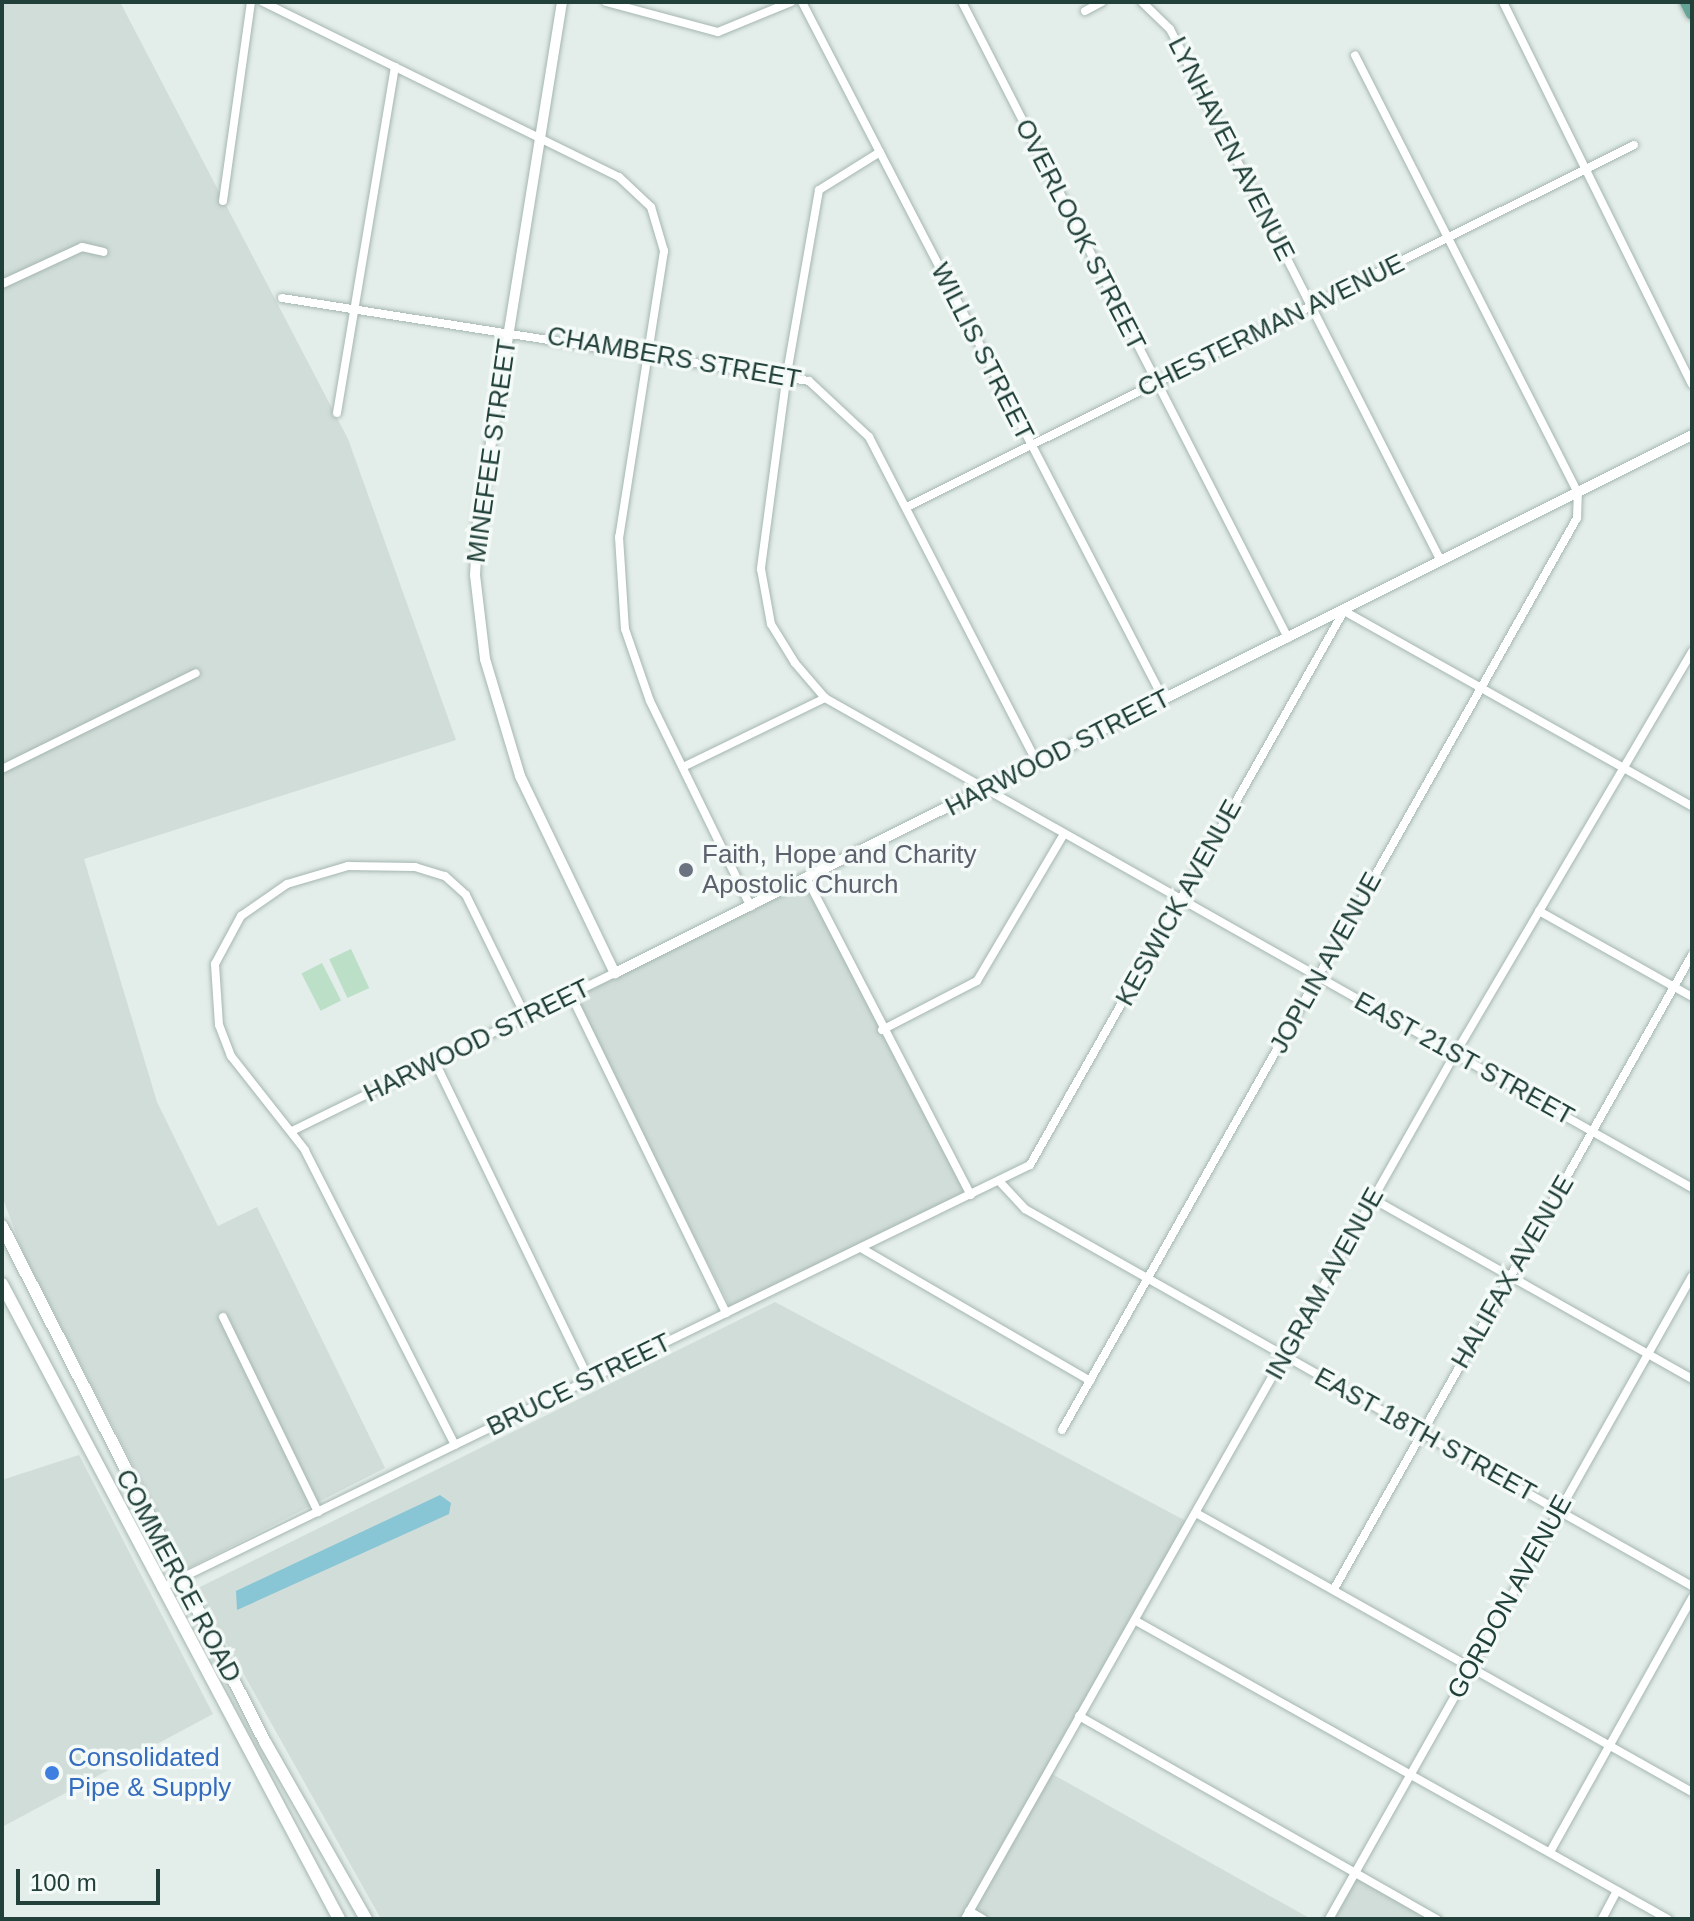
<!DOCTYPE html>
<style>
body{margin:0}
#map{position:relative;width:1694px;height:1921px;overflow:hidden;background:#e3ede9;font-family:Helvetica,sans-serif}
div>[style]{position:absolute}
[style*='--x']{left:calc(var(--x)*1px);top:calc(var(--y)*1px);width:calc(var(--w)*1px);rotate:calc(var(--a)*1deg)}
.built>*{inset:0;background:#d1ddd8;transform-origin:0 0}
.green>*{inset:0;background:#bbdfc7;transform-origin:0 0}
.water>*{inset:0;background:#88c5d5}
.roads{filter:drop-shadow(0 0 2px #a5b6b1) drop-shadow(0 0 2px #a5b6b1)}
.minor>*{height:8px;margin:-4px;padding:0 4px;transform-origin:4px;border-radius:4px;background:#fff}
.tertiary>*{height:10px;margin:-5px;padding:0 5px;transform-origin:5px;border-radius:5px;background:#fff}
.secondary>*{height:12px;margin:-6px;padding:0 6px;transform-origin:6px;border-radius:6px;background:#fff}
.primary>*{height:12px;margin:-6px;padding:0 6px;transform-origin:6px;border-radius:6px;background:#65a598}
.dots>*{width:22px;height:22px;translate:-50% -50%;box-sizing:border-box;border:4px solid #f4faf7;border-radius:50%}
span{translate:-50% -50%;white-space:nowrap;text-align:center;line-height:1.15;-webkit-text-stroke:7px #f4faf7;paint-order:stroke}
.street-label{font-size:26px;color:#214039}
.worship-label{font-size:26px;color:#5b616d}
.left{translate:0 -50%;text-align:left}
.shop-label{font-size:26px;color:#366cbe}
.frame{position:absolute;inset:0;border:4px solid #214039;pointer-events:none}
.scale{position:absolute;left:16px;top:1869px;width:144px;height:36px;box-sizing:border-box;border:4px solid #214039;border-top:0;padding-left:10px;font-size:24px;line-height:28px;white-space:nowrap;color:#214039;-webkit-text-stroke:6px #f4faf7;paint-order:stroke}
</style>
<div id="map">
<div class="built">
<div style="clip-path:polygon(2px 2px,120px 2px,348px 439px,456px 740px,84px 859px,157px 1102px,218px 1226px,257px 1207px,385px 1468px,187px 1569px,24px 1255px,2px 1196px)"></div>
<div style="left:807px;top:878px;width:356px;height:263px;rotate:63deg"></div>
<div style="clip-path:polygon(775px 1302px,1186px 1521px,1045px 1770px,1311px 1919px,381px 1919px,196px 1589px)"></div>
<div style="clip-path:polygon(79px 1455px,213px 1714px,2px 1827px,2px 1480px)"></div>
<div style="clip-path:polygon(1356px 1873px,1438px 1919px,1330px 1919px)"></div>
</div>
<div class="green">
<div style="left:351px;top:949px;width:43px;height:24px;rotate:65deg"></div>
<div style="left:322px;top:963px;width:42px;height:23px;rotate:63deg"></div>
</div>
<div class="water">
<div style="clip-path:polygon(440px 1495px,451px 1503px,449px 1514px,237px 1610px,236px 1591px)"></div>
</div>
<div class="roads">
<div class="minor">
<div style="--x:263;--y:2;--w:397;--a:26.2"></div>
<div style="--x:619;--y:177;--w:44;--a:43.2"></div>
<div style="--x:651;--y:207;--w:46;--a:73.5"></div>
<div style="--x:664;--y:251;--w:290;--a:98.9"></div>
<div style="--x:619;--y:537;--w:92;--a:86.3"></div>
<div style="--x:625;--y:629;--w:76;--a:70.9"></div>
<div style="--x:650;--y:701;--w:229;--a:63.9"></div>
<div style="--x:606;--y:2;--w:116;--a:15"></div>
<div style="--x:718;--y:32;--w:79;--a:-22.3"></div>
<div style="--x:802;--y:2;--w:786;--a:62.59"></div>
<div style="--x:962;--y:2;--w:715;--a:62.86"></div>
<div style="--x:1142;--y:2;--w:39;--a:44"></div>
<div style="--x:1170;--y:29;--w:597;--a:63.01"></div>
<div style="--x:1503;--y:2;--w:426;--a:63.7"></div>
<div style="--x:1085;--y:11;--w:19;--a:-28"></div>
<div style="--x:880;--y:152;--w:72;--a:148.1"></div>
<div style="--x:819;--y:190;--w:186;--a:99.9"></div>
<div style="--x:787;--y:373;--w:198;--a:97.6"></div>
<div style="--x:761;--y:569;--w:56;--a:79.7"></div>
<div style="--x:771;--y:624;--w:46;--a:58.4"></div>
<div style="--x:795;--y:663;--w:46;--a:49.4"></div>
<div style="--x:825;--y:698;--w:996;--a:29.47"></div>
<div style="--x:223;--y:201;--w:201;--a:-82"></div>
<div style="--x:2;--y:284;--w:88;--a:-24.8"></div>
<div style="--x:82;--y:247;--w:22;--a:13"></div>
<div style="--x:282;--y:298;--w:533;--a:8.95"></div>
<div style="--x:809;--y:381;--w:82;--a:43"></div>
<div style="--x:869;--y:437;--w:368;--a:62.7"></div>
<div style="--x:337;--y:413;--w:351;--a:-80.5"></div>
<div style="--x:907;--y:507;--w:812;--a:-26.47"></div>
<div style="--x:683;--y:767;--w:158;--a:-25.9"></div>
<div style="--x:2;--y:769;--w:216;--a:-26.3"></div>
<div style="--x:807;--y:879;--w:356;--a:62.6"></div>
<div style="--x:1539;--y:911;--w:176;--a:29.3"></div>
<div style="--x:571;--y:995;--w:354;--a:64"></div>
<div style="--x:882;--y:1030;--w:107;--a:-27.3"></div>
<div style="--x:977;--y:981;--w:171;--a:-59.4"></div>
<div style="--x:435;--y:1062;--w:355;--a:64.1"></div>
<div style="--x:292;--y:1131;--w:360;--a:-26.1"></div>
<div style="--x:999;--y:1181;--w:38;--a:47"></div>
<div style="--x:1025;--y:1209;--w:766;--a:29.48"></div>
<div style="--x:1373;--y:1199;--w:366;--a:29.4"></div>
<div style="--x:861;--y:1248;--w:265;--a:30.1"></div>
<div style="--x:223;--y:1317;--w:217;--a:64"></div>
<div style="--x:1062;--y:1430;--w:1047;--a:-60.55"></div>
<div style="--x:1577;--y:518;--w:25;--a:-88"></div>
<div style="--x:1578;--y:493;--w:491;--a:-117"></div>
<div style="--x:455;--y:1445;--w:331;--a:-117"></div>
<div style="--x:305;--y:1150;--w:120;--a:-128.2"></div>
<div style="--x:231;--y:1056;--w:33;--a:-111"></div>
<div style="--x:219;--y:1025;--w:61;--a:-93.8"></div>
<div style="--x:215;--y:964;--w:55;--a:-61.6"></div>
<div style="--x:241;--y:916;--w:56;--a:-34.8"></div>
<div style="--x:287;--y:884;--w:64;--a:-16.4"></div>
<div style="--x:348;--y:866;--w:67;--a:0.9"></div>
<div style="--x:415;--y:867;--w:31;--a:17"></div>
<div style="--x:445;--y:876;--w:28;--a:42"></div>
<div style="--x:466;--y:895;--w:136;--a:63.8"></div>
<div style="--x:1196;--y:1513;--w:569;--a:29.36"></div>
<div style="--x:161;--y:1588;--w:966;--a:-25.96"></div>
<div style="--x:1030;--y:1165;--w:637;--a:-60.46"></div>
<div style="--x:1344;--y:611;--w:399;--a:29.3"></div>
<div style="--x:1334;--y:1589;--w:728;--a:-60.55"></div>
<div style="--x:1136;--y:1621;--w:610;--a:29.26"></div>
<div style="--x:1079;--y:1716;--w:412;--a:29.6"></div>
<div style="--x:1550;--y:1852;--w:291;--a:-60.8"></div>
<div style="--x:969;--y:1911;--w:16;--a:30"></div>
<div style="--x:965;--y:1919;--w:994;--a:-60.47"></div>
<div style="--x:1455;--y:1054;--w:467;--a:-59.5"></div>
<div style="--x:1329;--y:1919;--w:738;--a:-60.55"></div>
<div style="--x:1602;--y:1919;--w:32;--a:-62"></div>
</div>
<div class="tertiary">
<div style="--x:562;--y:2;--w:528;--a:99.16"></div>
<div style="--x:478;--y:523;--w:52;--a:93.3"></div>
<div style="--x:475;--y:575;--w:85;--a:83.2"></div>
<div style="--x:485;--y:659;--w:122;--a:73.3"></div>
<div style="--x:520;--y:776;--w:219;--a:64.3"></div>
<div style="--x:615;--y:973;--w:1204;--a:-26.54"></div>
</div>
<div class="secondary">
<div style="--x:2;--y:1226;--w:579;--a:62.99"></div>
<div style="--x:265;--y:1742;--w:204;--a:60.3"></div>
<div style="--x:2;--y:1284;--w:719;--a:62.04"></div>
</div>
<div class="primary">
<div style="--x:1686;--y:2;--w:13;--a:63"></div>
</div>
</div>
<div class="dots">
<div style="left:686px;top:870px;background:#6b7280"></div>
<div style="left:52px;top:1773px;background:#3f7fe0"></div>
</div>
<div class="street-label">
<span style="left:1231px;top:149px;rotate:63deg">LYNHAVEN AVENUE</span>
<span style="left:1080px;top:235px;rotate:63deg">OVERLOOK STREET</span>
<span style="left:1271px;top:326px;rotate:-26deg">CHESTERMAN AVENUE</span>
<span style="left:982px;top:352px;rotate:63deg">WILLIS STREET</span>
<span style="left:674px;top:358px;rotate:10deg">CHAMBERS STREET</span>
<span style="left:492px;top:451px;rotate:-82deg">MINEFEE STREET</span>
<span style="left:1058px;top:753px;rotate:-27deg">HARWOOD STREET</span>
<span style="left:1179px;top:903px;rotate:-61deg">KESWICK AVENUE</span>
<span style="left:1326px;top:963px;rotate:-61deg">JOPLIN AVENUE</span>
<span style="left:477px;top:1041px;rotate:-26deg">HARWOOD STREET</span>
<span style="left:1464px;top:1059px;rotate:29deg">EAST 21ST STREET</span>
<span style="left:1513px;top:1272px;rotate:-60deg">HALIFAX AVENUE</span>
<span style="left:1325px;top:1284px;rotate:-61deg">INGRAM AVENUE</span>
<span style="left:579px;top:1385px;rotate:-26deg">BRUCE STREET</span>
<span style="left:1425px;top:1435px;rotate:29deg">EAST 18TH STREET</span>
<span style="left:178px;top:1576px;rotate:62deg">COMMERCE ROAD</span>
<span style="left:1510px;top:1597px;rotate:-61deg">GORDON AVENUE</span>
</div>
<div class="worship-label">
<span class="left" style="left:702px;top:870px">Faith, Hope and Charity<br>Apostolic Church</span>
</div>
<div class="shop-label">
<span class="left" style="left:68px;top:1773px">Consolidated<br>Pipe &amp; Supply</span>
</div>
<div class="frame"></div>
<div class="scale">100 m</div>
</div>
